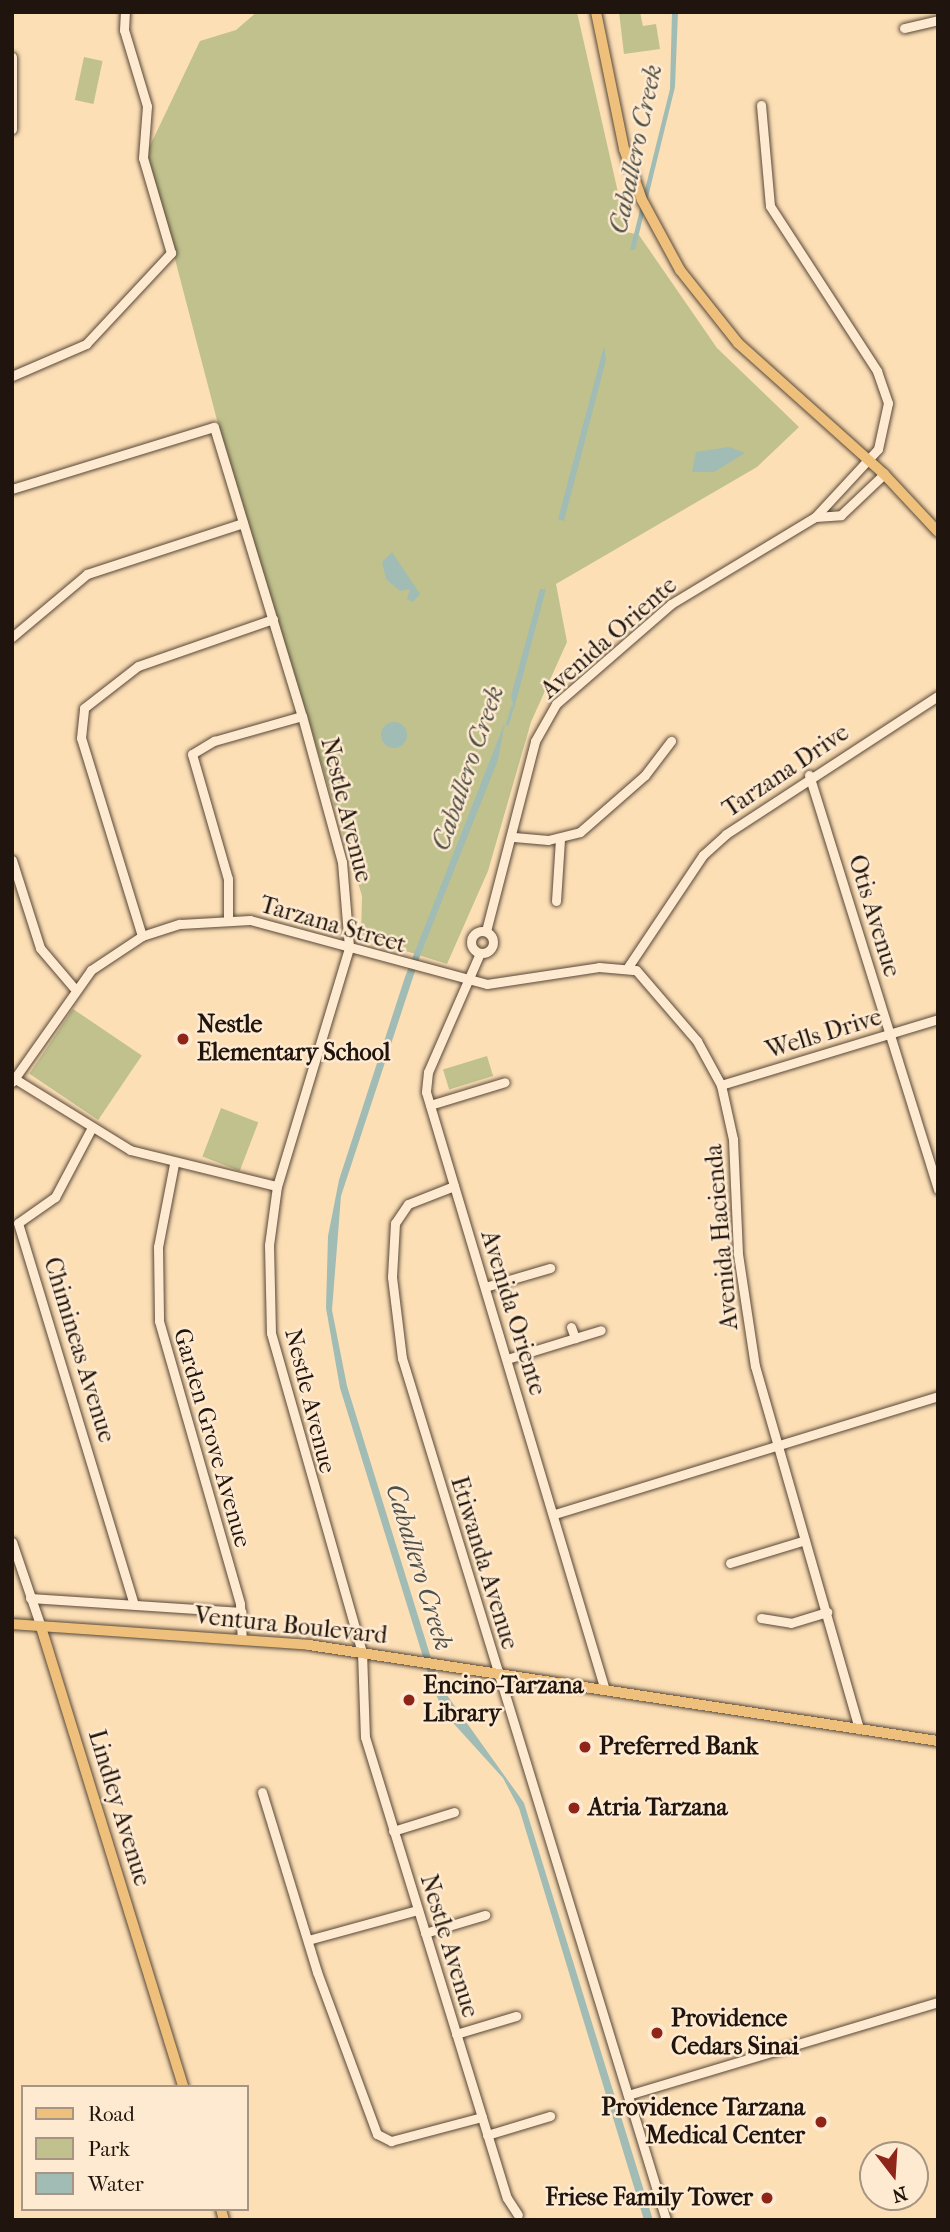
<!DOCTYPE html>
<style>
body{margin:0}
#map{position:relative;width:950px;height:2232px;overflow:hidden;background:#fddfb6;font-family:"IM FELL French Canon",serif}
div>[style]{position:absolute}
[style*='--x']{left:calc(var(--x)*1px);top:calc(var(--y)*1px);width:calc(var(--w)*1px);rotate:calc(var(--a)*1deg)}
.green>*{inset:0;background:#c0c18d;transform-origin:0 0}
.water>*{inset:0;background:#a1bcb4}
.round{border-radius:50%}
.stream>*{height:2.5px;margin:-1.25px;padding:0 1.25px;transform-origin:1.25px;border-radius:1.25px;background:#a1bcb4}
.roads{filter:drop-shadow(0 0 2px #574838) drop-shadow(0 0 2px #574838)}
.minor>*{height:9px;margin:-4.5px;padding:0 4.5px;transform-origin:4.5px;border-radius:4.5px;background:#feead0}
.minor>.ring{margin:-4.5px;padding:0;box-sizing:content-box;background:none;border:9px solid #feead0;border-radius:50%}
.major>*{height:10px;margin:-5px;padding:0 5px;transform-origin:5px;border-radius:5px;background:#eec07b}
.dots>*{width:19px;height:19px;translate:-50% -50%;box-sizing:border-box;border:4px solid #feead0;border-radius:50%}
span{translate:-50% -50%;white-space:nowrap;text-align:center;line-height:1.15;-webkit-text-stroke:5px #feead0;paint-order:stroke}
.street-label{font-size:24px;color:#20150e}
.poi-label{font-size:24px;color:#20150e;font-weight:700}
.left{translate:0 -50%;text-align:left}
.right{translate:-100% -50%;text-align:right}
.water-label{font-size:26px;color:#4d4f48;font-style:italic}
.frame{position:absolute;inset:0;border:14px solid #20150e;pointer-events:none}
.legend{position:absolute;left:21px;top:2085px;width:228px;height:126px;box-sizing:border-box;background:#feead0;border:2px solid #a59582;margin:0;padding:9px 12px;list-style:none;font-size:21px;color:#20150e}
.legend li{display:flex;align-items:center;gap:14px;height:35px}
.legend b{width:35px;border:2px solid #a59582}
.north{position:absolute;left:859px;top:2141px;width:70px;height:70px;box-sizing:border-box;background:#feead0;border:2px solid #a59582;border-radius:50%;rotate:163deg;font-size:19px;font-weight:700;line-height:28px;text-align:center;color:#20150e}
.north::after{content:'';display:block;margin:auto;width:24px;height:32px;background:#8f2418;clip-path:polygon(50% 0,100% 100%,50% 72%,0 100%)}
</style>
<div id="map">
<div class="green">
<div style="clip-path:polygon(257px 12px,577px 12px,627px 232px,639px 235px,717px 348px,799px 427px,757px 467px,556px 584px,567px 642px,531px 722px,488px 871px,447px 964px,361px 937px,362px 896px,218px 424px,147px 152px,200px 41px,236px 30px)"></div>
<div style="clip-path:polygon(619px 12px,640px 12px,643px 26px,656px 24px,660px 49px,624px 54px)"></div>
<div style="left:84px;top:57px;width:19px;height:44px;rotate:12deg"></div>
<div style="left:73px;top:1009px;width:83px;height:78px;rotate:34deg"></div>
<div style="left:487px;top:1056px;width:21px;height:46px;rotate:73deg"></div>
<div style="left:221px;top:1108px;width:40px;height:52px;rotate:21deg"></div>
</div>
<div class="water">
<div style="clip-path:polygon(672px 12px,678px 12px,675px 87px,635px 250px,630px 250px,670px 89px)"></div>
<div style="clip-path:polygon(604px 346px,606px 360px,564px 521px,558px 519px)"></div>
<div style="clip-path:polygon(729px 447px,745px 453px,714px 472px,692px 472px,696px 452px)"></div>
<div style="clip-path:polygon(392px 552px,420px 594px,413px 602px,407px 599px,410px 589px,400px 591px,386px 579px,382px 562px)"></div>
<div style="clip-path:polygon(540px 589px,546px 589px,514px 709px,511px 696px)"></div>
<div class="round" style="left:381px;top:722px;width:26px;height:26px"></div>
<div style="clip-path:polygon(505px 722px,498px 760px,420px 956px,341px 1196px,332px 1310px,347px 1386px,439px 1684px,524px 1803px,653px 2220px,644px 2220px,519px 1808px,503px 1778px,445px 1714px,432px 1686px,340px 1388px,326px 1308px,328px 1236px,339px 1180px,405px 977px)"></div>
</div>
<div class="stream">
<div style="--x:507;--y:724;--w:18;--a:-74"></div>
</div>
<div class="roads">
<div class="minor">
<div style="--x:904;--y:28;--w:35;--a:-13"></div>
<div style="--x:12;--y:57;--w:72;--a:90"></div>
<div style="--x:761;--y:105;--w:101;--a:84.9"></div>
<div style="--x:770;--y:206;--w:197;--a:57"></div>
<div style="--x:877;--y:371;--w:34;--a:71"></div>
<div style="--x:888;--y:403;--w:47;--a:102.3"></div>
<div style="--x:878;--y:449;--w:93;--a:132.8"></div>
<div style="--x:12;--y:376;--w:81;--a:-23.4"></div>
<div style="--x:86;--y:344;--w:125;--a:-47"></div>
<div style="--x:171;--y:253;--w:99;--a:-106.4"></div>
<div style="--x:143;--y:158;--w:52;--a:-85.6"></div>
<div style="--x:147;--y:106;--w:79;--a:-106.8"></div>
<div style="--x:124;--y:30;--w:18;--a:-87"></div>
<div style="--x:12;--y:489;--w:211;--a:-17.1"></div>
<div style="--x:214;--y:427;--w:302;--a:73.1"></div>
<div style="--x:302;--y:716;--w:151;--a:74.7"></div>
<div style="--x:342;--y:862;--w:86;--a:85.3"></div>
<div style="--x:349;--y:948;--w:249;--a:106.8"></div>
<div style="--x:277;--y:1186;--w:60;--a:97.7"></div>
<div style="--x:269;--y:1245;--w:88;--a:88.7"></div>
<div style="--x:271;--y:1333;--w:332;--a:74.1"></div>
<div style="--x:362;--y:1652;--w:85;--a:88"></div>
<div style="--x:365;--y:1737;--w:482;--a:72.9"></div>
<div style="--x:507;--y:2198;--w:20;--a:57"></div>
<div style="--x:12;--y:637;--w:98;--a:-40"></div>
<div style="--x:87;--y:574;--w:164;--a:-18.1"></div>
<div style="--x:809;--y:775;--w:434;--a:72.7"></div>
<div style="--x:514;--y:837;--w:34;--a:5"></div>
<div style="--x:548;--y:840;--w:33;--a:-14"></div>
<div style="--x:580;--y:832;--w:86;--a:-41.2"></div>
<div style="--x:645;--y:775;--w:43;--a:-52.6"></div>
<div style="--x:12;--y:860;--w:92;--a:72.3"></div>
<div style="--x:40;--y:948;--w:52;--a:49.6"></div>
<div style="--x:556;--y:901;--w:62;--a:-86.3"></div>
<div style="--x:228;--y:918;--w:39;--a:-90"></div>
<div style="--x:228;--y:879;--w:130;--a:-106.1"></div>
<div style="--x:192;--y:754;--w:26;--a:-31"></div>
<div style="--x:214;--y:741;--w:91;--a:-15.9"></div>
<div class="ring" style="left:471px;top:931px;width:13px;height:13px"></div>
<div style="--x:486;--y:931;--w:196;--a:-75.5"></div>
<div style="--x:535;--y:741;--w:43;--a:-60.4"></div>
<div style="--x:556;--y:704;--w:152;--a:-41"></div>
<div style="--x:671;--y:604;--w:168;--a:-31.1"></div>
<div style="--x:815;--y:517;--w:26;--a:-4"></div>
<div style="--x:841;--y:515;--w:59;--a:-43.6"></div>
<div style="--x:142;--y:936;--w:207;--a:-107.1"></div>
<div style="--x:81;--y:738;--w:30;--a:-84"></div>
<div style="--x:84;--y:708;--w:68;--a:-37.9"></div>
<div style="--x:138;--y:666;--w:143;--a:-19.2"></div>
<div style="--x:480;--y:953;--w:130;--a:113.6"></div>
<div style="--x:428;--y:1072;--w:20;--a:96"></div>
<div style="--x:426;--y:1092;--w:624;--a:73.34"></div>
<div style="--x:628;--y:967;--w:135;--a:-56.2"></div>
<div style="--x:703;--y:855;--w:31;--a:-42"></div>
<div style="--x:726;--y:834;--w:253;--a:-33.1"></div>
<div style="--x:12;--y:1077;--w:139;--a:31.7"></div>
<div style="--x:130;--y:1150;--w:151;--a:13.8"></div>
<div style="--x:12;--y:1082;--w:137;--a:-54.8"></div>
<div style="--x:91;--y:970;--w:61;--a:-33.7"></div>
<div style="--x:142;--y:936;--w:40;--a:-18"></div>
<div style="--x:180;--y:924;--w:70;--a:-3.3"></div>
<div style="--x:250;--y:920;--w:245;--a:15.1"></div>
<div style="--x:487;--y:984;--w:113;--a:-8.6"></div>
<div style="--x:599;--y:967;--w:37;--a:5"></div>
<div style="--x:636;--y:970;--w:94;--a:49.3"></div>
<div style="--x:697;--y:1041;--w:50;--a:61.4"></div>
<div style="--x:721;--y:1085;--w:55;--a:77.5"></div>
<div style="--x:733;--y:1139;--w:115;--a:87.5"></div>
<div style="--x:738;--y:1254;--w:113;--a:81.4"></div>
<div style="--x:755;--y:1366;--w:378;--a:74"></div>
<div style="--x:721;--y:1085;--w:227;--a:-16.9"></div>
<div style="--x:430;--y:1105;--w:78;--a:-17"></div>
<div style="--x:90;--y:1131;--w:75;--a:117.9"></div>
<div style="--x:55;--y:1197;--w:45;--a:144.9"></div>
<div style="--x:18;--y:1223;--w:398;--a:73.1"></div>
<div style="--x:174;--y:1164;--w:85;--a:100.9"></div>
<div style="--x:158;--y:1247;--w:74;--a:89.2"></div>
<div style="--x:159;--y:1321;--w:294;--a:74"></div>
<div style="--x:240;--y:1604;--w:35;--a:87"></div>
<div style="--x:454;--y:1186;--w:49;--a:158.6"></div>
<div style="--x:408;--y:1204;--w:23;--a:124"></div>
<div style="--x:395;--y:1223;--w:54;--a:93.2"></div>
<div style="--x:392;--y:1277;--w:82;--a:83"></div>
<div style="--x:402;--y:1358;--w:902;--a:72.97"></div>
<div style="--x:485;--y:1287;--w:68;--a:-16.3"></div>
<div style="--x:571;--y:1327;--w:12;--a:70"></div>
<div style="--x:507;--y:1359;--w:98;--a:-17.1"></div>
<div style="--x:555;--y:1514;--w:401;--a:-17.1"></div>
<div style="--x:12;--y:1542;--w:90;--a:71.2"></div>
<div style="--x:730;--y:1563;--w:78;--a:-17"></div>
<div style="--x:30;--y:1598;--w:212;--a:3.8"></div>
<div style="--x:761;--y:1618;--w:30;--a:9"></div>
<div style="--x:791;--y:1623;--w:38;--a:-17"></div>
<div style="--x:262;--y:1792;--w:188;--a:73"></div>
<div style="--x:317;--y:1972;--w:173;--a:69.7"></div>
<div style="--x:377;--y:2134;--w:16;--a:27"></div>
<div style="--x:391;--y:2141;--w:94;--a:-14.8"></div>
<div style="--x:393;--y:1831;--w:64;--a:-17.3"></div>
<div style="--x:425;--y:1933;--w:63;--a:-16.7"></div>
<div style="--x:308;--y:1940;--w:114;--a:-15.3"></div>
<div style="--x:456;--y:2034;--w:63;--a:-16.7"></div>
<div style="--x:628;--y:2095;--w:324;--a:-16.7"></div>
<div style="--x:487;--y:2135;--w:66;--a:-16.8"></div>
</div>
<div class="major">
<div style="--x:596;--y:12;--w:140;--a:78.4"></div>
<div style="--x:624;--y:149;--w:54;--a:70.6"></div>
<div style="--x:642;--y:200;--w:80;--a:61.5"></div>
<div style="--x:680;--y:270;--w:93;--a:51.5"></div>
<div style="--x:738;--y:343;--w:196;--a:41.9"></div>
<div style="--x:884;--y:474;--w:79;--a:47"></div>
<div style="--x:12;--y:1624;--w:298;--a:4"></div>
<div style="--x:309;--y:1645;--w:636;--a:8.68"></div>
<div style="--x:41;--y:1627;--w:481;--a:72.8"></div>
<div style="--x:221;--y:2209;--w:11;--a:75"></div>
</div>
</div>
<div class="dots">
<div style="left:183px;top:1039px;background:#8f2418"></div>
<div style="left:409px;top:1700px;background:#8f2418"></div>
<div style="left:585px;top:1747px;background:#8f2418"></div>
<div style="left:574px;top:1808px;background:#8f2418"></div>
<div style="left:657px;top:2033px;background:#8f2418"></div>
<div style="left:821px;top:2122px;background:#8f2418"></div>
<div style="left:767px;top:2198px;background:#8f2418"></div>
</div>
<div class="street-label">
<span style="left:609px;top:638px;rotate:-41deg">Avenida Oriente</span>
<span style="left:786px;top:771px;rotate:-34deg">Tarzana Drive</span>
<span style="left:346px;top:810px;rotate:76deg">Nestle Avenue</span>
<span style="left:874px;top:916px;rotate:73deg">Otis Avenue</span>
<span style="left:333px;top:925px;rotate:16deg">Tarzana Street</span>
<span style="left:824px;top:1034px;rotate:-17deg">Wells Drive</span>
<span style="left:722px;top:1237px;rotate:-95deg">Avenida Hacienda</span>
<span style="left:513px;top:1313px;rotate:73deg">Avenida Oriente</span>
<span style="left:79px;top:1350px;rotate:73deg">Chimineas Avenue</span>
<span style="left:310px;top:1401px;rotate:76deg">Nestle Avenue</span>
<span style="left:212px;top:1438px;rotate:74deg">Garden Grove Avenue</span>
<span style="left:484px;top:1563px;rotate:73deg">Etiwanda Avenue</span>
<span style="left:291px;top:1626px;rotate:6deg">Ventura Boulevard</span>
<span style="left:119px;top:1808px;rotate:73deg">Lindley Avenue</span>
<span style="left:449px;top:1946px;rotate:73deg">Nestle Avenue</span>
</div>
<div class="poi-label">
<span class="left" style="left:197px;top:1039px">Nestle<br>Elementary School</span>
<span class="left" style="left:423px;top:1700px">Encino-Tarzana<br>Library</span>
<span class="left" style="left:599px;top:1747px">Preferred Bank</span>
<span class="left" style="left:588px;top:1808px">Atria Tarzana</span>
<span class="left" style="left:671px;top:2033px">Providence<br>Cedars Sinai</span>
<span class="right" style="left:805px;top:2122px">Providence Tarzana<br>Medical Center</span>
<span class="right" style="left:753px;top:2198px">Friese Family Tower</span>
</div>
<div class="water-label">
<span style="left:636px;top:149px;rotate:-78deg">Caballero Creek</span>
<span style="left:468px;top:768px;rotate:-71deg">Caballero Creek</span>
<span style="left:419px;top:1567px;rotate:73deg">Caballero Creek</span>
</div>
<div class="frame"></div>
<ul class="legend">
<li><b style="height:9px;background:#eec07b"></b>Road</li>
<li><b style="height:19px;background:#c0c18d"></b>Park</li>
<li><b style="height:19px;background:#a1bcb4"></b>Water</li>
</ul>
<div class="north">N</div>
</div>
